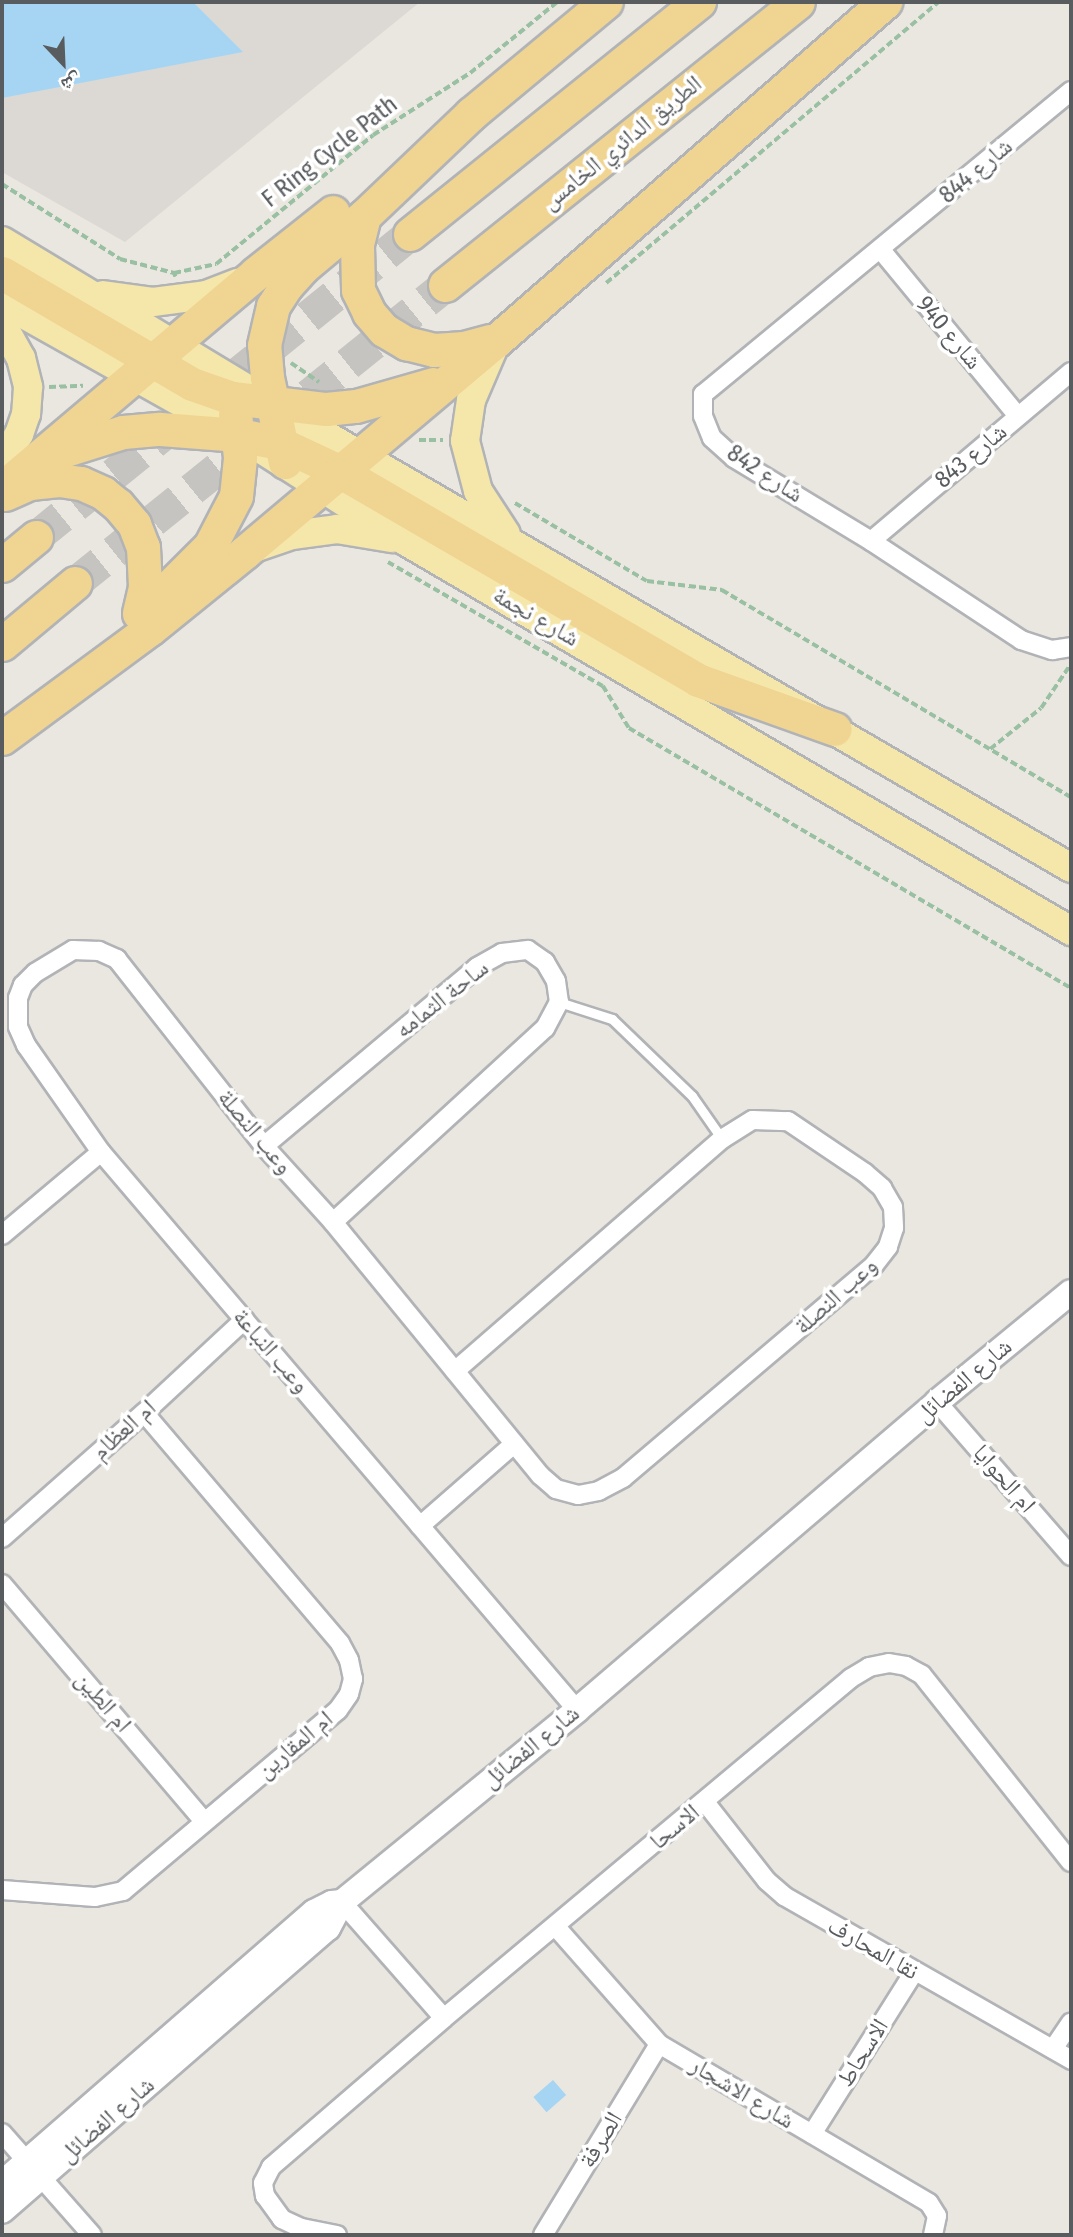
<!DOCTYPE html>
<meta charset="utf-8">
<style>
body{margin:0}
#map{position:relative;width:1073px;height:2237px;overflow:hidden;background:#eae7e0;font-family:"Fira Sans Condensed","Noto Naskh Arabic",sans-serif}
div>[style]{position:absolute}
.industrial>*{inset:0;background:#dcd9d4}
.water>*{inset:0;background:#a6d5f4;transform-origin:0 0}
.highway-tunnel>*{height:33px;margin-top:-16.5px;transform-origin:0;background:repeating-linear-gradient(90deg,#c6c4c0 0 33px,transparent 0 50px)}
.path>*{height:3.5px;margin-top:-1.75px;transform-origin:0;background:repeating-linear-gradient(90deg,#99c0a2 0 7px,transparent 0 10.5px)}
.roads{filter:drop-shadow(2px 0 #b1b3b6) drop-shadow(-2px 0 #b1b3b6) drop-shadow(0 2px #b1b3b6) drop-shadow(0 -2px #b1b3b6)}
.lane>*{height:9px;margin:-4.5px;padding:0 4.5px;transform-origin:4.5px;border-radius:4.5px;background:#fff}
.street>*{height:18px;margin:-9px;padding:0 9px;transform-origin:9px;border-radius:9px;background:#fff}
.secondary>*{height:24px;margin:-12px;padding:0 12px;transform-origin:12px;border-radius:12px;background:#fff}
.primary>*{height:28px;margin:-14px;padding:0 14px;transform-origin:14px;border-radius:14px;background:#f5e6aa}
.highway>*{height:33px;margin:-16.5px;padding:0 16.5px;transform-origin:16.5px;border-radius:16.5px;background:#f0d491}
span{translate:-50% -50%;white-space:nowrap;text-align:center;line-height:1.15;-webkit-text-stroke:7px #fff;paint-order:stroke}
.street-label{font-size:24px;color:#595c5f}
.frame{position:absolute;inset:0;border:4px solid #595c5f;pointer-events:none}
.north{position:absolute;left:28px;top:28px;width:70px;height:70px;-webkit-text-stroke:5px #fff;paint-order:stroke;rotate:157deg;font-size:19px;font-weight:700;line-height:28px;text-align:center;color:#595c5f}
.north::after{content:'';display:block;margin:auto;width:24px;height:32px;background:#595c5f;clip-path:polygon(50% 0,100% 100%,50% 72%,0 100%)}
</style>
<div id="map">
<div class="industrial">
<i style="clip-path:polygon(2px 2px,420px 2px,125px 242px,2px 172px)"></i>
</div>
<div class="water">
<i style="clip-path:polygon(2px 2px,193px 2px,243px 52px,2px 98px)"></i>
<i style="left:553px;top:2080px;width:20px;height:26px;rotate:49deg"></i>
</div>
<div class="highway-tunnel">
<i style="left:36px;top:537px;width:481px;rotate:-39deg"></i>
<i style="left:75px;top:583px;width:475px;rotate:-38.8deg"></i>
</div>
<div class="path">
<i style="left:2px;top:184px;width:140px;rotate:32.4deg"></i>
<i style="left:120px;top:259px;width:56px;rotate:14.5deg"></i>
<i style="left:175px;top:277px;width:4px;rotate:-104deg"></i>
<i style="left:174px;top:273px;width:43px;rotate:-12.1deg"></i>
<i style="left:216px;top:264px;width:203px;rotate:-39.4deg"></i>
<i style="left:373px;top:135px;width:115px;rotate:-32.6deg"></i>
<i style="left:470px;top:73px;width:112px;rotate:-39.2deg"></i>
<i style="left:606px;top:283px;width:436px;rotate:-40.2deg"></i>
<i style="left:291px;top:363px;width:34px;rotate:34deg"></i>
<i style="left:49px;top:387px;width:34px;rotate:-2deg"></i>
<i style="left:419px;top:440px;width:24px"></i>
<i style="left:515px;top:503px;width:153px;rotate:30.6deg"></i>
<i style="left:647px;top:581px;width:76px;rotate:6.8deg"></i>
<i style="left:722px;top:590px;width:406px;rotate:30.7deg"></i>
<i style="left:388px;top:562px;width:248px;rotate:30deg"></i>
<i style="left:603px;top:686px;width:49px;rotate:58.2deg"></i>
<i style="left:629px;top:728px;width:513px;rotate:30.47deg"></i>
<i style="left:990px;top:749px;width:65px;rotate:-38.8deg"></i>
<i style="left:1041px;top:708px;width:52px;rotate:-56deg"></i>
</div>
<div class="roads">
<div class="lane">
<i style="left:559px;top:1002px;width:56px;rotate:17.8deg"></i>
<i style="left:612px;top:1019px;width:111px;rotate:43.9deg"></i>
<i style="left:692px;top:1096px;width:52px;rotate:55.1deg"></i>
</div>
<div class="street">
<i style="left:1071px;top:91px;width:477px;rotate:140.5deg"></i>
<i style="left:703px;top:394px;width:22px;rotate:90deg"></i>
<i style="left:703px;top:416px;width:24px;rotate:68deg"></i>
<i style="left:712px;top:438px;width:30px;rotate:42deg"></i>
<i style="left:734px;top:458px;width:160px;rotate:31.2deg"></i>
<i style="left:871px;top:541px;width:180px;rotate:33.4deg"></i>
<i style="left:1021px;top:640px;width:33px;rotate:18deg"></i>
<i style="left:1052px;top:650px;width:19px;rotate:-9deg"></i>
<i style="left:881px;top:250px;width:215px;rotate:50.5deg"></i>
<i style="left:871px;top:541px;width:262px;rotate:-40.2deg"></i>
<i style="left:264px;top:1146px;width:278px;rotate:-40deg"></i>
<i style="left:477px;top:967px;width:29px;rotate:-29deg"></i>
<i style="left:502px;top:953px;width:26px;rotate:-7deg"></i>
<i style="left:528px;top:950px;width:21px;rotate:35deg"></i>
<i style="left:545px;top:962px;width:22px;rotate:60deg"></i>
<i style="left:556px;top:981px;width:21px;rotate:82deg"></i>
<i style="left:559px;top:1002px;width:30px;rotate:118deg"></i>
<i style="left:545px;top:1028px;width:287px;rotate:137.5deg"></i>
<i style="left:2px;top:1235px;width:129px;rotate:-40deg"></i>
<i style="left:455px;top:1371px;width:354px;rotate:-41deg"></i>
<i style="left:722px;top:1139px;width:36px;rotate:-32deg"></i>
<i style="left:753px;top:1120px;width:35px;rotate:2deg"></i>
<i style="left:788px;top:1121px;width:93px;rotate:34deg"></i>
<i style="left:865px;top:1173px;width:23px;rotate:41deg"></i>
<i style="left:882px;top:1188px;width:22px;rotate:60deg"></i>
<i style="left:893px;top:1207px;width:21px;rotate:87deg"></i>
<i style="left:894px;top:1228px;width:20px;rotate:108deg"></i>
<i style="left:888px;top:1247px;width:23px;rotate:128deg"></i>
<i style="left:874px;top:1265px;width:329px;rotate:139.7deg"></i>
<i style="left:623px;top:1478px;width:27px;rotate:152deg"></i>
<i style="left:599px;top:1491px;width:21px;rotate:169deg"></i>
<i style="left:578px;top:1495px;width:23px;rotate:-165deg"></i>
<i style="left:556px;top:1489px;width:21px;rotate:-139deg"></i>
<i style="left:540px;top:1475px;width:327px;rotate:-129.3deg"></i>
<i style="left:333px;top:1222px;width:103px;rotate:-132.2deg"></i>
<i style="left:264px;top:1146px;width:238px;rotate:-128.2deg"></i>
<i style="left:117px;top:959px;width:20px;rotate:-156deg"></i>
<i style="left:99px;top:951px;width:26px;rotate:-178deg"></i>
<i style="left:73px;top:950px;width:44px;rotate:148.8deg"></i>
<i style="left:35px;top:973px;width:17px;rotate:135deg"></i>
<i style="left:23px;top:985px;width:14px;rotate:111deg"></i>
<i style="left:18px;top:998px;width:29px;rotate:90deg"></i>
<i style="left:18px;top:1027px;width:20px;rotate:66deg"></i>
<i style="left:26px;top:1045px;width:131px;rotate:55deg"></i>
<i style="left:101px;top:1152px;width:733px;rotate:49.53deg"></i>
<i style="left:937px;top:1402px;width:204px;rotate:49deg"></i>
<i style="left:420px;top:1526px;width:125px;rotate:-41.1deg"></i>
<i style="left:2px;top:1538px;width:189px;rotate:-41.4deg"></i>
<i style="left:144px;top:1413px;width:137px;rotate:-42.9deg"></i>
<i style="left:2px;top:1584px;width:310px;rotate:49.6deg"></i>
<i style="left:705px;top:1802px;width:100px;rotate:51.9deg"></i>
<i style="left:767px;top:1881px;width:23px;rotate:41deg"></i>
<i style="left:784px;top:1896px;width:331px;rotate:29.7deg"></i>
<i style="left:2px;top:1890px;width:93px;rotate:4.3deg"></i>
<i style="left:95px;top:1897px;width:29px;rotate:-12deg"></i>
<i style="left:123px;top:1891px;width:281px;rotate:-40.1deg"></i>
<i style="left:338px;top:1710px;width:19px;rotate:-55deg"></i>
<i style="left:349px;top:1694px;width:16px;rotate:-75deg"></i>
<i style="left:353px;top:1679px;width:19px;rotate:-102deg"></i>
<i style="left:349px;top:1660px;width:19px;rotate:-118deg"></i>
<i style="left:340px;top:1643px;width:302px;rotate:-130.4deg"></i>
<i style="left:342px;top:1902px;width:154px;rotate:48.7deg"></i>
<i style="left:556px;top:1927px;width:156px;rotate:48.6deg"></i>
<i style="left:659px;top:2044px;width:313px;rotate:30.5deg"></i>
<i style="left:929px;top:2203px;width:15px;rotate:58deg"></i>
<i style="left:937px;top:2216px;width:19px;rotate:102deg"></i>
<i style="left:1053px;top:2049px;width:32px;rotate:-56deg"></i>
<i style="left:2px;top:2133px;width:136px;rotate:48.6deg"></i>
<i style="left:812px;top:2134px;width:191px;rotate:-57.8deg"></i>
<i style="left:337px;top:2235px;width:37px;rotate:-169deg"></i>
<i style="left:301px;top:2228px;width:21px;rotate:-155deg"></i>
<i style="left:282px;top:2219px;width:29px;rotate:-126deg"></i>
<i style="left:265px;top:2196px;width:13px;rotate:-99deg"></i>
<i style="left:263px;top:2183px;width:18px;rotate:-63deg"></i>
<i style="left:271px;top:2167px;width:228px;rotate:-40.7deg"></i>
<i style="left:444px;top:2018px;width:530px;rotate:-39.87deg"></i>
<i style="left:851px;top:1678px;width:21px;rotate:-31deg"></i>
<i style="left:869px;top:1667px;width:20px;rotate:-11deg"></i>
<i style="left:889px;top:1663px;width:17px;rotate:10deg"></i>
<i style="left:906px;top:1666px;width:18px;rotate:29deg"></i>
<i style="left:922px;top:1675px;width:239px;rotate:51.5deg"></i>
<i style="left:543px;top:2235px;width:223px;rotate:-58.7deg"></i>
</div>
<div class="secondary">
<i style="left:2px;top:2183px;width:413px;rotate:-41deg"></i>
<i style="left:314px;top:1912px;width:20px;rotate:-27deg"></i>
<i style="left:332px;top:1903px;width:10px;rotate:-6deg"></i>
<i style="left:2px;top:2211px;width:432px;rotate:-41deg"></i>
<i style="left:328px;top:1928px;width:30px;rotate:-62deg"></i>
<i style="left:342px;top:1902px;width:303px;rotate:-39.2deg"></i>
<i style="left:577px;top:1710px;width:474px;rotate:-40.5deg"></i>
<i style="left:937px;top:1402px;width:173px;rotate:-39.4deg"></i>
</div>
<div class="primary">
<i style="left:2px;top:241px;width:315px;rotate:31.1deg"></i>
<i style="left:272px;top:404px;width:924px;rotate:30.14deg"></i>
<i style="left:103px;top:295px;width:50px;rotate:8deg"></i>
<i style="left:153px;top:302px;width:53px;rotate:-7.5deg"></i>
<i style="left:206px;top:295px;width:34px;rotate:-21deg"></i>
<i style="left:2px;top:302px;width:272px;rotate:29.3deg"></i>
<i style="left:239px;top:435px;width:199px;rotate:32.5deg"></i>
<i style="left:407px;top:542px;width:770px;rotate:30.36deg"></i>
<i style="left:2px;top:324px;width:39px;rotate:61deg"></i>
<i style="left:21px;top:358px;width:30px;rotate:76deg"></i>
<i style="left:28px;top:387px;width:27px;rotate:94deg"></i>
<i style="left:26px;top:414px;width:21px;rotate:109deg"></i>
<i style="left:19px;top:434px;width:32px;rotate:122deg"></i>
<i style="left:496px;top:342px;width:63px;rotate:113.3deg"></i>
<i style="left:471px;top:400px;width:41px;rotate:98.3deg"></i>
<i style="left:465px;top:441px;width:52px;rotate:75.4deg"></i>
<i style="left:478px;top:491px;width:51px;rotate:56.9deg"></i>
<i style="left:254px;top:548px;width:40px;rotate:-18.9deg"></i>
<i style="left:292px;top:535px;width:45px;rotate:-7.6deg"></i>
<i style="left:337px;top:529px;width:56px;rotate:9.3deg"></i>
</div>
<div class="highway">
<i style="left:364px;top:216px;width:30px;rotate:104deg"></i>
<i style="left:357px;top:245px;width:45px;rotate:88.7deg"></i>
<i style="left:358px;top:290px;width:25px;rotate:64deg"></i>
<i style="left:369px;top:313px;width:23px;rotate:49deg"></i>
<i style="left:384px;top:330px;width:26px;rotate:31deg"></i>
<i style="left:406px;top:343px;width:29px;rotate:14deg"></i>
<i style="left:434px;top:350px;width:30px;rotate:-4deg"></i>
<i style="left:464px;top:348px;width:28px;rotate:-15deg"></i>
<i style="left:410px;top:234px;width:371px;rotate:-38.8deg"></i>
<i style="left:2px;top:273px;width:220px;rotate:30.3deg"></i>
<i style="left:192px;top:384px;width:42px;rotate:19.3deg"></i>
<i style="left:232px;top:398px;width:95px;rotate:6.7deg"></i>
<i style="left:326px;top:409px;width:30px;rotate:-6deg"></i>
<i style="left:356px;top:406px;width:80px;rotate:-15.9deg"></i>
<i style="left:445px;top:285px;width:452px;rotate:-38.7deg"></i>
<i style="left:37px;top:459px;width:90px;rotate:-17.4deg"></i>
<i style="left:123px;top:432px;width:37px;rotate:-5deg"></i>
<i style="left:160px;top:429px;width:79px;rotate:4.3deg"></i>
<i style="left:239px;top:435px;width:41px;rotate:11.3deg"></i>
<i style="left:279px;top:443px;width:66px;rotate:25deg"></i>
<i style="left:339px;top:471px;width:415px;rotate:30.2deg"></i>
<i style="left:698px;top:680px;width:145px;rotate:19.7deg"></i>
<i style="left:285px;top:462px;width:87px;rotate:-102deg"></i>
<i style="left:267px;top:377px;width:32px;rotate:-95deg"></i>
<i style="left:264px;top:345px;width:40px;rotate:-77deg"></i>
<i style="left:273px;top:306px;width:24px;rotate:-57deg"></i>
<i style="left:286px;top:286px;width:25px;rotate:-48deg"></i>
<i style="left:303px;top:267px;width:80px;rotate:-39.9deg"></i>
<i style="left:364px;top:216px;width:148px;rotate:-43.6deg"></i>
<i style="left:471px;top:114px;width:175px;rotate:-39.7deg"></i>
<i style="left:2px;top:488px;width:333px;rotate:-40.2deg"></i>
<i style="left:256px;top:273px;width:98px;rotate:-38.4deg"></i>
<i style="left:5px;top:494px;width:27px;rotate:-24deg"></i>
<i style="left:30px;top:483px;width:29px;rotate:-6deg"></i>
<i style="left:59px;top:480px;width:22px;rotate:8deg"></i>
<i style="left:81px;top:483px;width:24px;rotate:24deg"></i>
<i style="left:103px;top:493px;width:19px;rotate:39deg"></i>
<i style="left:118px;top:505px;width:25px;rotate:50deg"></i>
<i style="left:134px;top:524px;width:25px;rotate:69deg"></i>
<i style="left:143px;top:547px;width:40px;rotate:87.1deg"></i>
<i style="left:145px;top:587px;width:27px;rotate:103deg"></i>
<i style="left:2px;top:565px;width:44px;rotate:-39.5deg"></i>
<i style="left:166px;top:590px;width:62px;rotate:-45deg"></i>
<i style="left:210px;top:546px;width:56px;rotate:-62.5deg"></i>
<i style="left:236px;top:496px;width:39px;rotate:-84deg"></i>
<i style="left:240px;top:457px;width:43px;rotate:-96.6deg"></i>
<i style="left:2px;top:644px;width:95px;rotate:-39.9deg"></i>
<i style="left:2px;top:738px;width:184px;rotate:-36.4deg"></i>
<i style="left:150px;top:629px;width:122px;rotate:-39deg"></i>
<i style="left:245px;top:552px;width:329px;rotate:-40.1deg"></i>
<i style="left:497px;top:340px;width:515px;rotate:-41.06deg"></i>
</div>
</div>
<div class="street-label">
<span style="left:622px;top:143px;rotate:-39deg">الطريق الدائري الخامس</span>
<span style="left:330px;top:152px;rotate:-38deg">F Ring Cycle Path</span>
<span style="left:976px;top:171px;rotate:-40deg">شارع 844</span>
<span style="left:949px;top:333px;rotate:50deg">شارع 940</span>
<span style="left:971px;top:456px;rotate:-40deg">شارع 843</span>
<span style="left:765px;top:474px;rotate:33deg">شارع 842</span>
<span style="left:536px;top:617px;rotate:30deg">شارع نجمة</span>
<span style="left:442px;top:999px;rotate:-38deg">ساحة الثمامه</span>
<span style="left:255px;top:1132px;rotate:50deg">وعب النصلة</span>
<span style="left:836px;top:1296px;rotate:-42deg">وعب النصلة</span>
<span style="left:271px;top:1351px;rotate:49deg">وعب النباعة</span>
<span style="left:964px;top:1381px;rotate:-40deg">شارع الفضائل</span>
<span style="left:124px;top:1430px;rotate:-42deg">ام العظام</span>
<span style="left:1004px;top:1479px;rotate:49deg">ام الحوايا</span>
<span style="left:103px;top:1702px;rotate:49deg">ام الطين</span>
<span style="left:295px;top:1745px;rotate:-40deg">ام المقارين</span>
<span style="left:531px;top:1747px;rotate:-39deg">شارع الفضائل</span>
<span style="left:675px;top:1827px;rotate:-40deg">الاسحا</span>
<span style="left:873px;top:1949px;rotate:30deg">نقا المحارف</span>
<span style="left:863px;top:2053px;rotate:-58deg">الاسحاط</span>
<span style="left:742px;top:2093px;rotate:31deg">شارع الاشجار</span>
<span style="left:107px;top:2120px;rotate:-41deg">شارع الفضائل</span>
<span style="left:601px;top:2140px;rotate:-59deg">الصرفة</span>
</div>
<div class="frame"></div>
<div class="north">ش</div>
</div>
